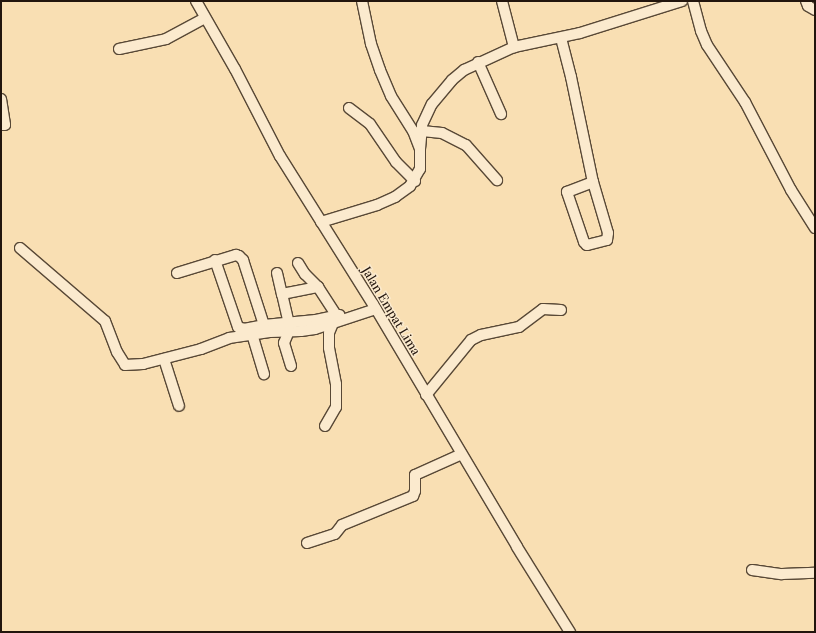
<!DOCTYPE html>
<style>
body{margin:0}
#map{position:relative;width:816px;height:633px;overflow:hidden;background:#f9dfb3;font-family:"Libre Caslon Text",serif}
div>[style]{position:absolute}
.roads{filter:drop-shadow(1px 0 #584836) drop-shadow(-1px 0 #584836) drop-shadow(0 1px #584836) drop-shadow(0 -1px #584836)}
.minor>*{height:10px;margin:-5px;padding:0 5px;transform-origin:5px;border-radius:5px;background:#fbeace}
span{translate:-50% -50%;white-space:nowrap;text-align:center;line-height:1.15;-webkit-text-stroke:3px #fbeace;paint-order:stroke}
.street-label{font-size:12px;color:#22150d}
.frame{position:absolute;inset:0;border:2px solid #22150d;pointer-events:none}
</style>
<div id="map">
<div class="roads">
<div class="minor">
<i style="left:196px;top:1px;width:78px;rotate:60.2deg"></i>
<i style="left:235px;top:69px;width:98px;rotate:62.7deg"></i>
<i style="left:280px;top:156px;width:175px;rotate:57.9deg"></i>
<i style="left:373px;top:304px;width:282px;rotate:59.3deg"></i>
<i style="left:517px;top:547px;width:100px;rotate:58.1deg"></i>
<i style="left:502px;top:1px;width:48px;rotate:75.4deg"></i>
<i style="left:693px;top:1px;width:31px;rotate:75deg"></i>
<i style="left:701px;top:31px;width:15px;rotate:67deg"></i>
<i style="left:707px;top:45px;width:69px;rotate:56.3deg"></i>
<i style="left:745px;top:102px;width:99px;rotate:62.4deg"></i>
<i style="left:791px;top:190px;width:45px;rotate:57.7deg"></i>
<i style="left:806px;top:1px;width:5px;rotate:68deg"></i>
<i style="left:808px;top:6px;width:8px;rotate:30deg"></i>
<i style="left:561px;top:38px;width:40px;rotate:75.6deg"></i>
<i style="left:571px;top:77px;width:107px;rotate:78.2deg"></i>
<i style="left:593px;top:182px;width:53px;rotate:73.6deg"></i>
<i style="left:608px;top:233px;width:7px;rotate:98deg"></i>
<i style="left:607px;top:240px;width:21px;rotate:166deg"></i>
<i style="left:587px;top:245px;width:4px;rotate:-135deg"></i>
<i style="left:584px;top:242px;width:53px;rotate:-108.8deg"></i>
<i style="left:567px;top:192px;width:28px;rotate:-21deg"></i>
<i style="left:119px;top:49px;width:48px;rotate:-12deg"></i>
<i style="left:166px;top:39px;width:44px;rotate:-28.3deg"></i>
<i style="left:478px;top:62px;width:57px;rotate:66.1deg"></i>
<i style="left:1px;top:99px;width:26px;rotate:81deg"></i>
<i style="left:5px;top:125px;width:4px;rotate:180deg"></i>
<i style="left:349px;top:108px;width:26px;rotate:37deg"></i>
<i style="left:370px;top:124px;width:46px;rotate:55.6deg"></i>
<i style="left:396px;top:162px;width:27px;rotate:45deg"></i>
<i style="left:422px;top:131px;width:20px;rotate:6deg"></i>
<i style="left:442px;top:133px;width:27px;rotate:27deg"></i>
<i style="left:466px;top:145px;width:47px;rotate:48.5deg"></i>
<i style="left:420px;top:149px;width:24px;rotate:-85deg"></i>
<i style="left:422px;top:125px;width:23px;rotate:-65deg"></i>
<i style="left:432px;top:104px;width:31px;rotate:-50deg"></i>
<i style="left:452px;top:80px;width:16px;rotate:-40deg"></i>
<i style="left:464px;top:70px;width:55px;rotate:-24.7deg"></i>
<i style="left:514px;top:47px;width:67px;rotate:-12deg"></i>
<i style="left:580px;top:33px;width:107px;rotate:-17.4deg"></i>
<i style="left:321px;top:222px;width:59px;rotate:-16.9deg"></i>
<i style="left:377px;top:205px;width:20px;rotate:-24deg"></i>
<i style="left:395px;top:197px;width:19px;rotate:-36deg"></i>
<i style="left:410px;top:186px;width:20px;rotate:-60deg"></i>
<i style="left:420px;top:169px;width:20px;rotate:-90deg"></i>
<i style="left:420px;top:149px;width:19px;rotate:-111deg"></i>
<i style="left:413px;top:131px;width:41px;rotate:-122.2deg"></i>
<i style="left:391px;top:96px;width:28px;rotate:-113deg"></i>
<i style="left:380px;top:70px;width:28px;rotate:-109deg"></i>
<i style="left:371px;top:44px;width:44px;rotate:-101.8deg"></i>
<i style="left:20px;top:248px;width:112px;rotate:40.7deg"></i>
<i style="left:105px;top:321px;width:33px;rotate:69deg"></i>
<i style="left:117px;top:352px;width:15px;rotate:58deg"></i>
<i style="left:125px;top:365px;width:18px;rotate:-3deg"></i>
<i style="left:143px;top:364px;width:60px;rotate:-14.5deg"></i>
<i style="left:201px;top:349px;width:30px;rotate:-21deg"></i>
<i style="left:229px;top:338px;width:41px;rotate:-8.3deg"></i>
<i style="left:270px;top:332px;width:31px;rotate:-2deg"></i>
<i style="left:301px;top:331px;width:14px;rotate:-8deg"></i>
<i style="left:315px;top:329px;width:64px;rotate:-18.2deg"></i>
<i style="left:215px;top:260px;width:71px;rotate:71.1deg"></i>
<i style="left:238px;top:327px;width:6px;rotate:18deg"></i>
<i style="left:244px;top:329px;width:20px;rotate:-11deg"></i>
<i style="left:264px;top:325px;width:52px;rotate:-5.5deg"></i>
<i style="left:316px;top:320px;width:24px;rotate:-12deg"></i>
<i style="left:298px;top:263px;width:13px;rotate:58deg"></i>
<i style="left:305px;top:274px;width:18px;rotate:45deg"></i>
<i style="left:177px;top:273px;width:62px;rotate:-17deg"></i>
<i style="left:236px;top:255px;width:3px;rotate:18deg"></i>
<i style="left:239px;top:256px;width:6px;rotate:45deg"></i>
<i style="left:243px;top:260px;width:68px;rotate:72.1deg"></i>
<i style="left:277px;top:273px;width:22px;rotate:77deg"></i>
<i style="left:289px;top:324px;width:31px;rotate:-103deg"></i>
<i style="left:282px;top:294px;width:37px;rotate:-11deg"></i>
<i style="left:318px;top:287px;width:35px;rotate:57deg"></i>
<i style="left:289px;top:331px;width:13px;rotate:113deg"></i>
<i style="left:284px;top:343px;width:24px;rotate:73deg"></i>
<i style="left:252px;top:334px;width:42px;rotate:73.3deg"></i>
<i style="left:164px;top:359px;width:49px;rotate:72.3deg"></i>
<i style="left:426px;top:395px;width:71px;rotate:-50.7deg"></i>
<i style="left:471px;top:340px;width:11px;rotate:-27deg"></i>
<i style="left:481px;top:335px;width:39px;rotate:-12deg"></i>
<i style="left:519px;top:327px;width:30px;rotate:-37deg"></i>
<i style="left:543px;top:309px;width:18px;rotate:3deg"></i>
<i style="left:325px;top:426px;width:22px;rotate:-60deg"></i>
<i style="left:336px;top:407px;width:23px;rotate:-90deg"></i>
<i style="left:336px;top:384px;width:37px;rotate:-101deg"></i>
<i style="left:329px;top:348px;width:15px;rotate:-90deg"></i>
<i style="left:329px;top:333px;width:11px;rotate:-68deg"></i>
<i style="left:307px;top:543px;width:29px;rotate:-18deg"></i>
<i style="left:335px;top:534px;width:11px;rotate:-52deg"></i>
<i style="left:342px;top:525px;width:77px;rotate:-22.2deg"></i>
<i style="left:413px;top:496px;width:5px;rotate:-68deg"></i>
<i style="left:415px;top:491px;width:16px;rotate:-90deg"></i>
<i style="left:415px;top:475px;width:51px;rotate:-24.1deg"></i>
<i style="left:752px;top:570px;width:30px;rotate:8deg"></i>
<i style="left:782px;top:574px;width:33px;rotate:-2deg"></i>
</div>
</div>
<div class="street-label">
<span style="left:391px;top:311px;rotate:59deg">Jalan Empat Lima</span>
</div>
<div class="frame"></div>
</div>
